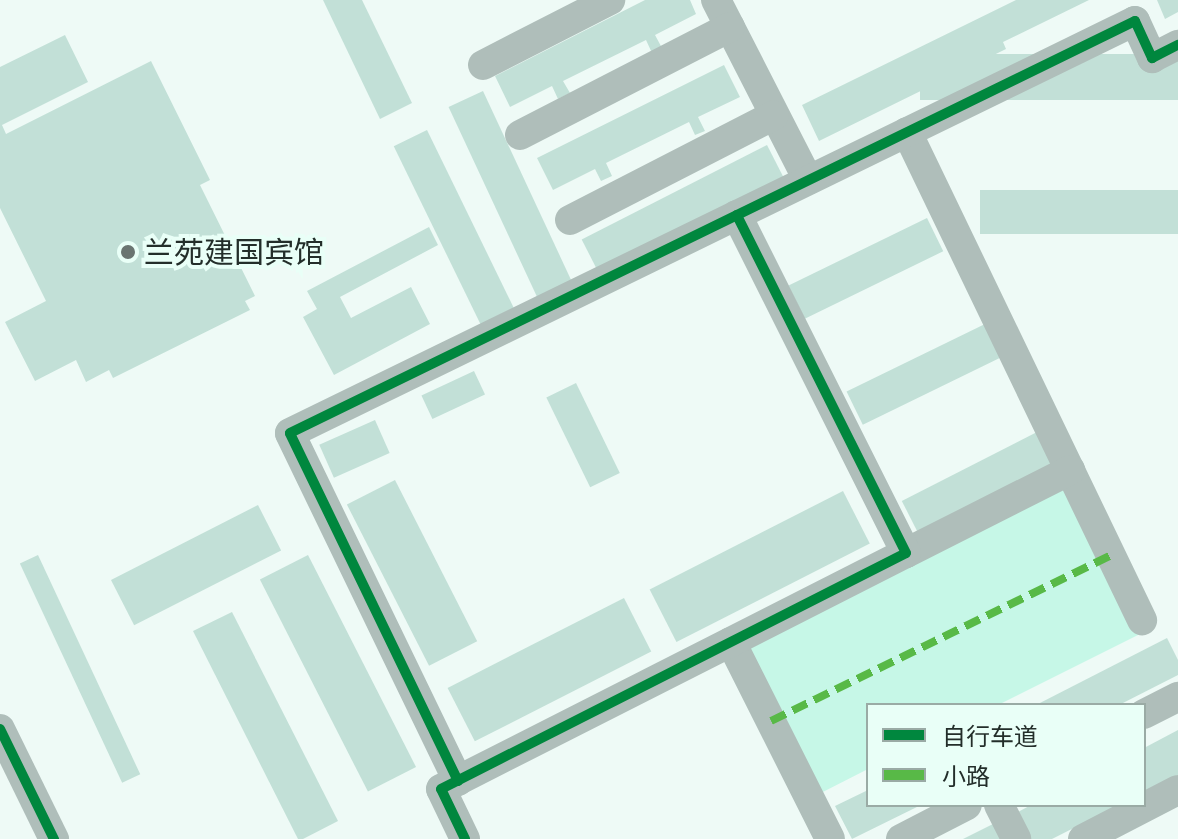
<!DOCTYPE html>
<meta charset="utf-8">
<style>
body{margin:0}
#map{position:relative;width:1178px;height:839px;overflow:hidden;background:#eefaf6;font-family:"Titillium Web","Noto Sans SC",sans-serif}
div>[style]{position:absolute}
.green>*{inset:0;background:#c6f7e7}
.building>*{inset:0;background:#c2e0d7;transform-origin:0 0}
.minor>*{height:30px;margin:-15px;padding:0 15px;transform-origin:15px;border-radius:15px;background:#afbeba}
.quiet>*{height:8px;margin-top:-4px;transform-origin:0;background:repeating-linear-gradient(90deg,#58b947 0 16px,transparent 0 24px)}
.cycleway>*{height:10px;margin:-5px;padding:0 5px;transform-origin:5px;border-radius:5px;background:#00873e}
.dots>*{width:22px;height:22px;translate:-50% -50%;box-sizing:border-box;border:4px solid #e9fff7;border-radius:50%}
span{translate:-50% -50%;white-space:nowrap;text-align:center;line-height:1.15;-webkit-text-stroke:8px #e9fff7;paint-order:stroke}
.poi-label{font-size:30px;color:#232e2a}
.left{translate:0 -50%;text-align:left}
.legend{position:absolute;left:866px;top:703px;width:280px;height:104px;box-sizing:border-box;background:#e9fff7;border:2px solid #9aaba5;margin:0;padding:10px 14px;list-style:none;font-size:24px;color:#232e2a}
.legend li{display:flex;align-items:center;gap:16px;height:40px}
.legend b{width:40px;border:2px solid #9aaba5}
</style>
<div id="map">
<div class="green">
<i style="clip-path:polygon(1084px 478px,1156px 626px,998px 705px,868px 705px,868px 769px,815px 796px,743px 647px)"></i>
</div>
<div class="building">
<i style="clip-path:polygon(323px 0,362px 0,412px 103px,380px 119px)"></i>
<i style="clip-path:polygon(645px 0,690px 0,696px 14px,655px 35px,662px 48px,652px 53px,646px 40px,563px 81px,570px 93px,558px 99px,552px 86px,510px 107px,495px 76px)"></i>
<i style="clip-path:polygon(1016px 0,1089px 0,1003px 42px,1006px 49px,819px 141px,802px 105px)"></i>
<i style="clip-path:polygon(1157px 0,1178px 0,1178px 12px,1165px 19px)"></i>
<i style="clip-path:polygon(65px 35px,88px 82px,2px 125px,6px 134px,151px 61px,210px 180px,200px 185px,255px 296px,245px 301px,250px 310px,113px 378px,109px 370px,86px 382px,76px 360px,35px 381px,5px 322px,46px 301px,0 208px,0 67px)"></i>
<i style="left:1178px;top:54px;width:46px;height:258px;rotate:90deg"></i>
<i style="clip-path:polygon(724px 65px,740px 97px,698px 117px,705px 131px,695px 135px,689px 122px,606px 163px,612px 176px,601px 181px,595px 169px,553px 190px,537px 158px)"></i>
<i style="left:483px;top:91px;width:212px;height:38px;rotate:65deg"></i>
<i style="left:427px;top:130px;width:198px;height:37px;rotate:64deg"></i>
<i style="left:767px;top:145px;width:36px;height:208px;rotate:63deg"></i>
<i style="left:1178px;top:190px;width:44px;height:198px;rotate:90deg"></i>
<i style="left:927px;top:218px;width:37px;height:154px;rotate:64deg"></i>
<i style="clip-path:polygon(429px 227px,438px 245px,340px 297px,351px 318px,411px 287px,430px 324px,334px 375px,303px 317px,317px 309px,307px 291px)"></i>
<i style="left:985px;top:324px;width:37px;height:154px;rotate:64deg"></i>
<i style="left:474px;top:371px;width:26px;height:58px;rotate:65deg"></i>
<i style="left:576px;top:383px;width:100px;height:33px;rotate:64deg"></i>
<i style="left:375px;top:420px;width:36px;height:61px;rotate:66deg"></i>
<i style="left:1039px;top:431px;width:37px;height:154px;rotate:63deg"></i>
<i style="left:395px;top:480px;width:181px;height:54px;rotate:63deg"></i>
<i style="left:843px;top:491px;width:59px;height:217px;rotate:63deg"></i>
<i style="left:258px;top:505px;width:51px;height:165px;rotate:63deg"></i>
<i style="left:38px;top:555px;width:242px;height:20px;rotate:65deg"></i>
<i style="left:308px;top:555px;width:238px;height:54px;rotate:63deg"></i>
<i style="left:624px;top:598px;width:60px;height:198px;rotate:63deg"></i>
<i style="clip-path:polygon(232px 612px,338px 821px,303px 839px,298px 839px,193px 631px)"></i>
<i style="clip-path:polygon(1167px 638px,1178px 660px,1178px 675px,1119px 705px,1036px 705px)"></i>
<i style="clip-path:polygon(1178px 730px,1178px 775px,1144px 792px,1144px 748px)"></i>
<i style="clip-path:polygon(868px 790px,868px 805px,921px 805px,852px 839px,835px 806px)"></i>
<i style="clip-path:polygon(1031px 805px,1119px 805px,1052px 839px,1031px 839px,1018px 812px)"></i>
<i style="clip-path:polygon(999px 821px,1008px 839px,963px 839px)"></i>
</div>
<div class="minor">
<i style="left:716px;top:0;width:202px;rotate:62.9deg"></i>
<i style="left:483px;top:65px;width:143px;rotate:-27.1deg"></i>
<i style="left:907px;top:132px;width:542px;rotate:64.29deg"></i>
<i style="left:520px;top:135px;width:236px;rotate:-27.2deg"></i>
<i style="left:570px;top:220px;width:229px;rotate:-27.2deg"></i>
<i style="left:906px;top:553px;width:184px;rotate:-26.8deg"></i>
<i style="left:731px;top:642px;width:220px;rotate:63.3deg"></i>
<i style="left:1144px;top:714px;width:38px;rotate:-27deg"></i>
<i style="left:0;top:729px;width:123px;rotate:63.9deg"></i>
<i style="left:458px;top:781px;width:386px;rotate:-115.8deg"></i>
<i style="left:290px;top:433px;width:940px;rotate:-25.99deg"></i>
<i style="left:1135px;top:21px;width:41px;rotate:65.3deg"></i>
<i style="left:1152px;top:58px;width:29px;rotate:-27deg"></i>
<i style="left:999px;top:805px;width:38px;rotate:63deg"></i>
<i style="left:465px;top:839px;width:55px;rotate:-115.6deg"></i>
<i style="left:441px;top:789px;width:521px;rotate:-26.91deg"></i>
<i style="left:906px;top:553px;width:378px;rotate:-116.6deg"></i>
<i style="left:901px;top:839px;width:74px;rotate:-27.3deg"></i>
<i style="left:1083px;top:839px;width:107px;rotate:-27.3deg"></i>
</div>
<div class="quiet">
<i style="left:771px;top:721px;width:378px;rotate:-26deg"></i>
</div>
<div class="cycleway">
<i style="left:0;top:729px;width:123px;rotate:63.9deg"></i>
<i style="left:458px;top:781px;width:386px;rotate:-115.8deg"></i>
<i style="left:290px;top:433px;width:940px;rotate:-25.99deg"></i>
<i style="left:1135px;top:21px;width:41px;rotate:65.3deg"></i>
<i style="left:1152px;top:58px;width:29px;rotate:-27deg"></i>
<i style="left:465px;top:839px;width:55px;rotate:-115.6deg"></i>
<i style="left:441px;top:789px;width:521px;rotate:-26.91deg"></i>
<i style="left:906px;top:553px;width:378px;rotate:-116.6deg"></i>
</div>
<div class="dots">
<i style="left:128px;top:252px;background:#6a7571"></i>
</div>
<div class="poi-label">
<span class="left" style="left:144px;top:252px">兰苑建国宾馆</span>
</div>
<ul class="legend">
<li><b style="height:10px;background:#00873e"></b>自行车道</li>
<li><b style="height:10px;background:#58b947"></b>小路</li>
</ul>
</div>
